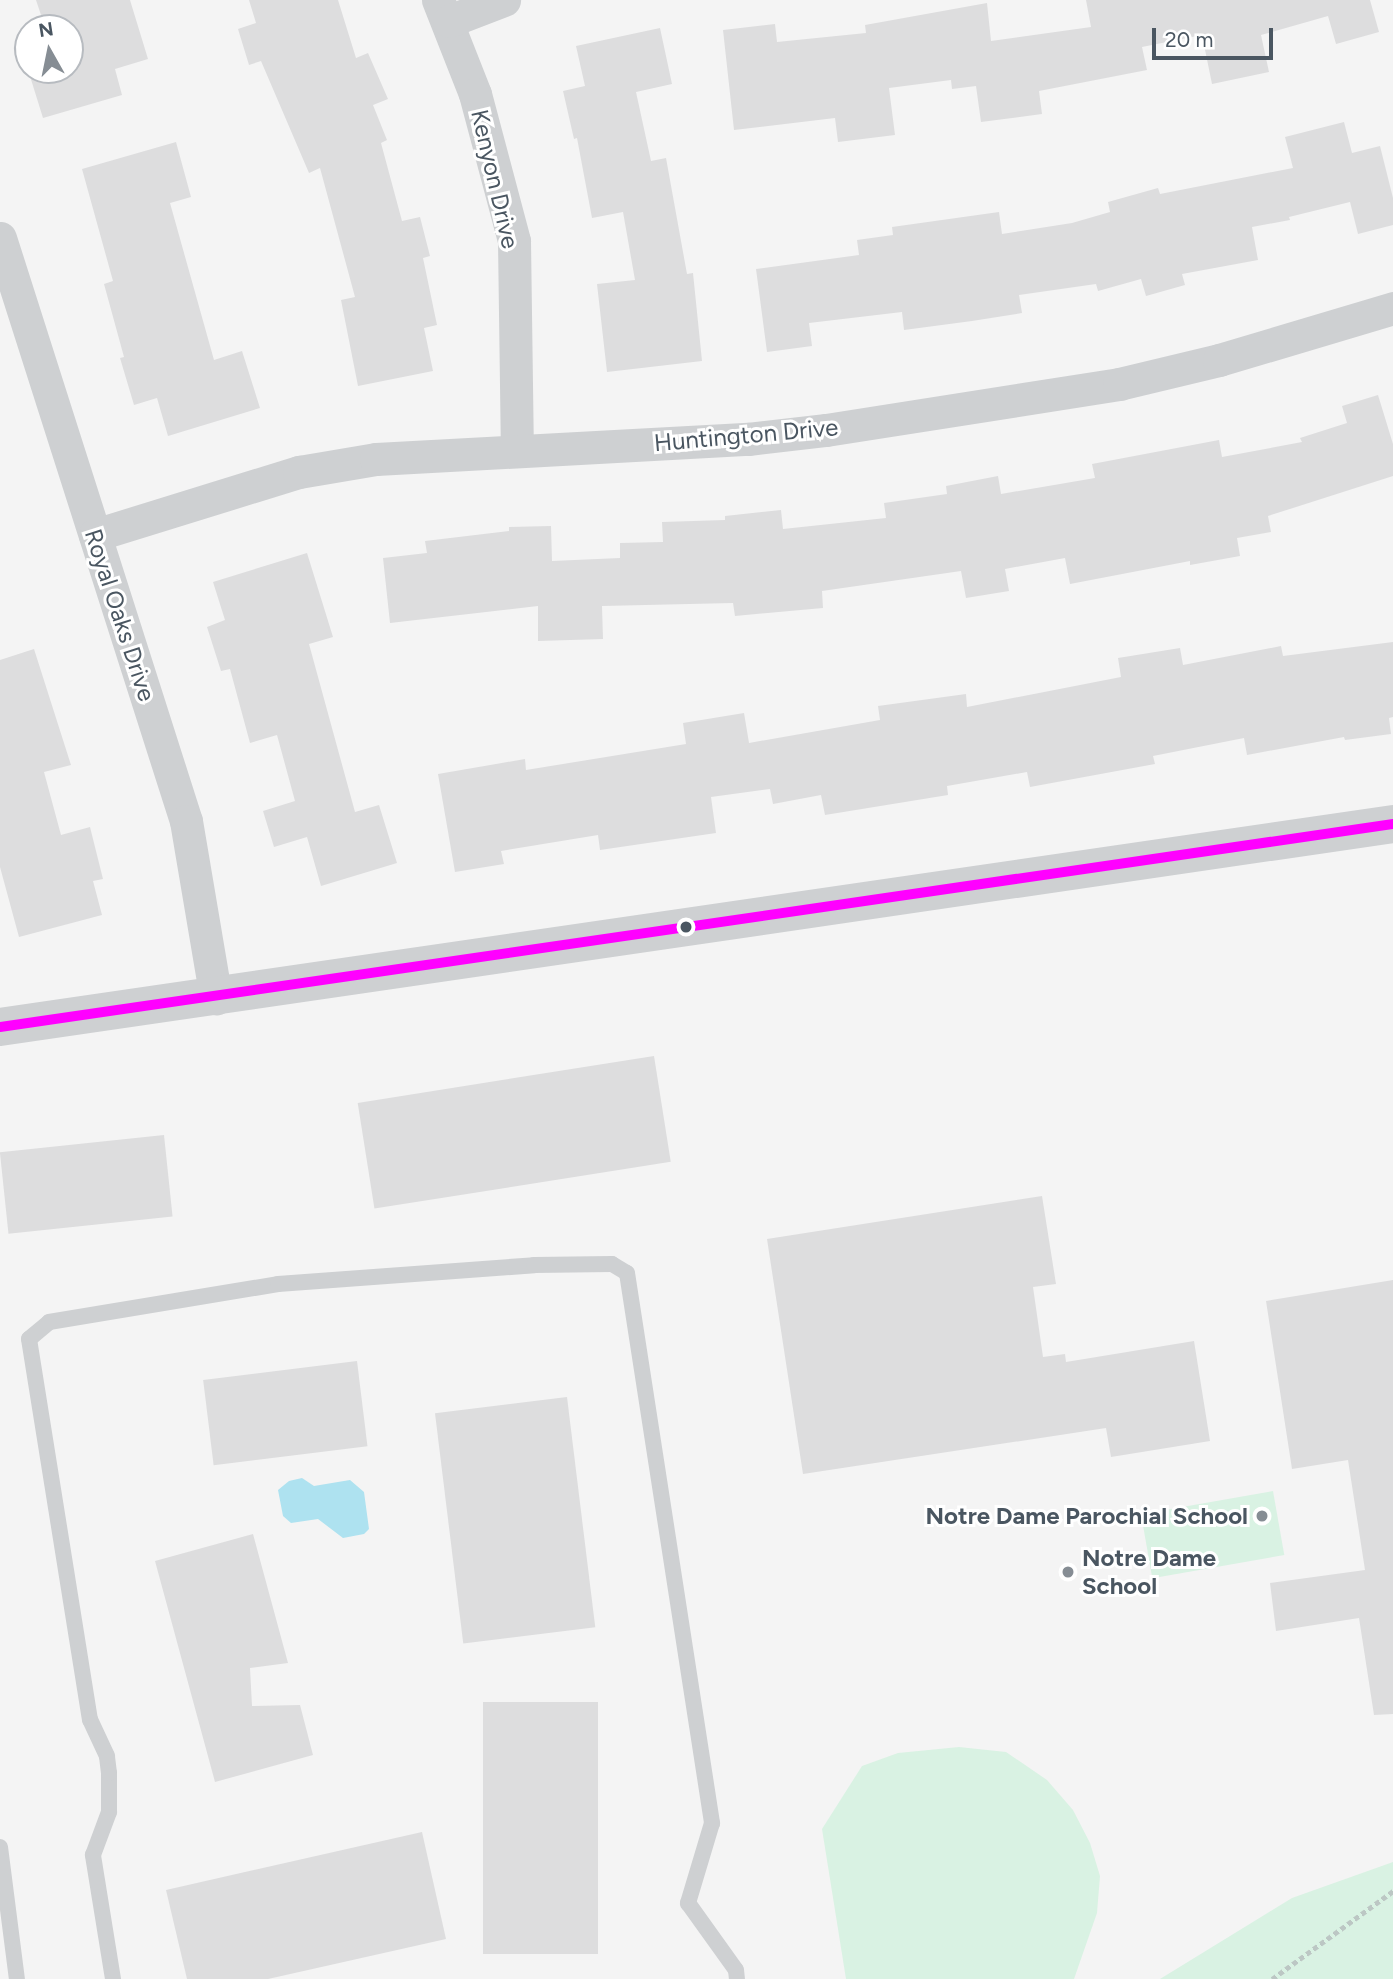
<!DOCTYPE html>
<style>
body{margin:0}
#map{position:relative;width:1393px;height:1979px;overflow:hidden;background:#f4f4f4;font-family:Figtree,sans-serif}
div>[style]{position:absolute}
.green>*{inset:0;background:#d9f2e3;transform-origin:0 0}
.water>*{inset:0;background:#aee2f0}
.building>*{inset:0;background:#ddddde;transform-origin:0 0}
.path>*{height:4.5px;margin-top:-2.25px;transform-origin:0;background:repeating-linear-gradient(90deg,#bcc7c4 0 5px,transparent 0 8.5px)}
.service>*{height:16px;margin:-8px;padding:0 8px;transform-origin:8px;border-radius:8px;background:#ced0d2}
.minor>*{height:33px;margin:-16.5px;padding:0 16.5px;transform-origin:16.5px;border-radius:16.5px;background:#ced0d2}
.tertiary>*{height:38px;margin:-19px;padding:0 19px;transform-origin:19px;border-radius:19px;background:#ced0d2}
.bus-1>*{height:10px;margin:-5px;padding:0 5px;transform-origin:5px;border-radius:5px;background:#f0f}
.dots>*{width:19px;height:19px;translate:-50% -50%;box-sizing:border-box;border:4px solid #fff;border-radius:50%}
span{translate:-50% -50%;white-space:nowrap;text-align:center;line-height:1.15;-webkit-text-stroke:6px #fff;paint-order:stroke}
.street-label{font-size:24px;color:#4a5661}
.poi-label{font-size:24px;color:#4a5661;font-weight:700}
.right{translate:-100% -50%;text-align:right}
.left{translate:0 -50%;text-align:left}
.north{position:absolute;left:14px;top:14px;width:70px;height:70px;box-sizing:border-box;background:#fff;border:2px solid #b7bbc0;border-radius:50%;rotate:351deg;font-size:19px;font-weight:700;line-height:28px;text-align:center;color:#4a5661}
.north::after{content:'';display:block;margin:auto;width:24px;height:32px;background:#868d94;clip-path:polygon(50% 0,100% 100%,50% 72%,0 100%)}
.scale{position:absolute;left:1152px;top:28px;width:121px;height:32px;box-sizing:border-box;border:4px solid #4a5661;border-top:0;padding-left:9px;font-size:21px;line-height:24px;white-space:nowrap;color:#4a5661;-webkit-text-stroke:5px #fff;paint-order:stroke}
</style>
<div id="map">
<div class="green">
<i style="left:1273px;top:1491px;width:65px;height:134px;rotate:80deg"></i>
<i style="clip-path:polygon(959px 1747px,1006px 1752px,1047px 1780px,1073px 1810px,1090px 1843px,1100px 1876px,1097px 1913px,1074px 1979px,846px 1979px,822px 1829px,862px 1766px,898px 1753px)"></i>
<i style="clip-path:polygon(1393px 1862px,1393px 1979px,1160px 1979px,1292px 1898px)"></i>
</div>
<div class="water">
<i style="clip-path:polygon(302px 1478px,314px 1486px,350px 1480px,364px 1492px,369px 1529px,364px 1534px,343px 1538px,318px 1519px,291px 1523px,283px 1516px,278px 1490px,289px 1481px)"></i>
</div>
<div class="building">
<i style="clip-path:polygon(36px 0,130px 0,148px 59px,115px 69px,122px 95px,43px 118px,29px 73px,70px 70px,70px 28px,34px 28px,44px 24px)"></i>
<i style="clip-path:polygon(249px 0,338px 0,356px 58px,368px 53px,388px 99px,373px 105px,387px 140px,381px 143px,402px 221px,420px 217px,430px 256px,423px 258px,437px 325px,424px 328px,433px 371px,358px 386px,341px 300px,355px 297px,320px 168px,309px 173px,261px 61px,249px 65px,238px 29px,256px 23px)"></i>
<i style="clip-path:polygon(1086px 0,1370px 0,1379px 32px,1336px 44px,1328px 16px,1261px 35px,1269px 72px,1212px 84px,1202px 35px,1142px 47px,1147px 70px,1039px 91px,1042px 114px,981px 122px,976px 86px,952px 89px,951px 80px,889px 88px,895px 135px,838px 142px,835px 118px,734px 130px,723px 30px,775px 24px,777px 42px,866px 33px,865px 25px,987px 3px,991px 41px,1091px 27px)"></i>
<i style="clip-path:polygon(660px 28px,672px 84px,636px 92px,651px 161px,666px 158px,687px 274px,693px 273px,702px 361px,607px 372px,597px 284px,635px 280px,623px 212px,592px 218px,577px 138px,574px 139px,563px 91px,585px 86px,576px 46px)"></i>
<i style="clip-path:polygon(1344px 122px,1352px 153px,1380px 146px,1393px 198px,1393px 225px,1358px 234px,1350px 202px,1289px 217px,1290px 220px,1252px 227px,1258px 260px,1182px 274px,1185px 285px,1146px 296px,1141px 279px,1098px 291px,1096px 284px,1019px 295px,1022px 313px,972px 321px,904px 330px,902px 312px,809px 323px,812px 346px,767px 352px,756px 269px,859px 255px,857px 240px,893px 235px,892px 227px,999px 212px,1002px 234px,1072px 223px,1110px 212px,1108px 202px,1158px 188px,1160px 194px,1293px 168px,1285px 137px)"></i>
<i style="clip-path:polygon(176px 142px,191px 197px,170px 203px,214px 360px,242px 351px,260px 408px,168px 436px,157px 398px,134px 405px,120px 358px,124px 357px,104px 284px,113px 281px,82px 169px)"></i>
<i style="clip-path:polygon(1378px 395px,1393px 444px,1393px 476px,1268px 516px,1271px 532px,1237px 538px,1240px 556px,1190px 565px,1190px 561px,1070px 584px,1065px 558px,1005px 569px,1009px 591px,966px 598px,961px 571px,822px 591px,823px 608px,735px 616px,733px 603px,602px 606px,603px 639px,538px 641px,538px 606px,390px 623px,383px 558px,427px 553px,425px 541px,509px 531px,509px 527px,551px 526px,552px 561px,620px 558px,620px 543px,663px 542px,662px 522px,725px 520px,725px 516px,781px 510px,783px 529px,886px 518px,884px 503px,947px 494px,946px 486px,998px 476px,1001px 494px,1095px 478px,1092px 464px,1219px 440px,1222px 457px,1302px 442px,1300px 438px,1347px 423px,1342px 406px)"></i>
<i style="clip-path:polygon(307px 553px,333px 637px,309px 644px,355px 812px,379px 805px,397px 863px,321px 886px,307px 837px,274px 847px,263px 811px,295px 801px,277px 735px,250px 743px,230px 669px,221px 671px,207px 627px,225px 620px,213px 582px)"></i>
<i style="clip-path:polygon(1393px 642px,1393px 717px,1389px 718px,1391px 734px,1345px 740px,1344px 737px,1247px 755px,1244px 738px,1153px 756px,1155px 764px,1030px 787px,1027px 772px,947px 786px,948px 795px,825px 815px,821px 795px,773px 804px,770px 789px,711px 797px,716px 833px,600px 850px,598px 835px,501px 851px,504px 864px,455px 872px,438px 774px,525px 759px,526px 770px,686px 744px,683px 723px,744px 713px,749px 743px,880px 720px,878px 706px,966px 694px,967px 707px,1121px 677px,1118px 658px,1180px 648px,1183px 665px,1281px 646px,1283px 656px)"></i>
<i style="clip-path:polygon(34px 649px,71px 765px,44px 772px,61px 835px,90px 827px,103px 879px,93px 881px,102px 915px,19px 937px,0 867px,0 660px)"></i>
<i style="left:654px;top:1056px;width:107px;height:300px;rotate:81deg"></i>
<i style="left:164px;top:1135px;width:82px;height:165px;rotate:84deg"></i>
<i style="clip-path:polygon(1042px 1196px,1056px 1284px,1033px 1287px,1043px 1357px,1065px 1354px,1066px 1362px,1194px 1341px,1210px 1441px,1111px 1457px,1106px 1428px,803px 1474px,767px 1239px)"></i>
<i style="clip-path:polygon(1393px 1280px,1393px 1714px,1374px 1715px,1359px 1618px,1276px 1631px,1270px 1583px,1365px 1570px,1348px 1460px,1292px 1469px,1266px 1301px)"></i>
<i style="left:357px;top:1361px;width:86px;height:155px;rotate:83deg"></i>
<i style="left:567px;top:1397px;width:232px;height:133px;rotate:83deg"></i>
<i style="clip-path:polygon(253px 1534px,288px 1663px,250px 1668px,252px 1706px,300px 1705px,313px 1755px,215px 1782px,155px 1561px)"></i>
<i style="left:598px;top:1702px;width:252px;height:115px;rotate:90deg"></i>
<i style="clip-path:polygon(422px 1832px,446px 1939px,268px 1979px,187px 1979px,166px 1890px)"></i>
</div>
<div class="path">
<i style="left:1272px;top:1979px;width:150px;rotate:-36deg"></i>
</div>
<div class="service">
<i style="left:0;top:1847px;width:133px;rotate:82.7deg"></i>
<i style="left:113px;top:1979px;width:126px;rotate:-99.2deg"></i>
<i style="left:93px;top:1855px;width:46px;rotate:-69.6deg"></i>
<i style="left:109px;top:1812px;width:39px;rotate:-90deg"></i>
<i style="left:109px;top:1773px;width:17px;rotate:-97deg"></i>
<i style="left:107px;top:1756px;width:40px;rotate:-115deg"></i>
<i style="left:90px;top:1720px;width:386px;rotate:-99.1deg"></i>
<i style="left:29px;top:1339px;width:26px;rotate:-40deg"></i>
<i style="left:49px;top:1322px;width:232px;rotate:-9.4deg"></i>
<i style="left:278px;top:1284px;width:257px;rotate:-4.2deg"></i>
<i style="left:534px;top:1265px;width:78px;rotate:-0.7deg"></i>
<i style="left:612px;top:1264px;width:17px;rotate:31deg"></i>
<i style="left:627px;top:1273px;width:557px;rotate:81.21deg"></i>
<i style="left:712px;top:1823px;width:84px;rotate:106.7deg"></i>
<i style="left:688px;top:1903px;width:82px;rotate:54.4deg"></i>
<i style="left:736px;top:1970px;width:9px;rotate:84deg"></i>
</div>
<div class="minor">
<i style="left:438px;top:0;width:101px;rotate:68.5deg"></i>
<i style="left:475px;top:94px;width:152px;rotate:75.1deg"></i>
<i style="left:514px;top:241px;width:208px;rotate:89.2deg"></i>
<i style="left:449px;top:21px;width:59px;rotate:-20.9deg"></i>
<i style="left:0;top:238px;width:612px;rotate:72.31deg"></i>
<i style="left:186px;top:821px;width:180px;rotate:80.4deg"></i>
<i style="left:95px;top:535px;width:214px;rotate:-17.2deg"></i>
<i style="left:299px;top:472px;width:78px;rotate:-9.6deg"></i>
<i style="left:376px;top:459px;width:373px;rotate:-3.1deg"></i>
<i style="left:748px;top:439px;width:79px;rotate:-6.6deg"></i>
<i style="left:826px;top:430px;width:297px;rotate:-8.9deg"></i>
<i style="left:1119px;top:384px;width:103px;rotate:-13.5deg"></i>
<i style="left:1219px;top:360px;width:182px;rotate:-16.6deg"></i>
</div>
<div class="tertiary">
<i style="left:0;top:1027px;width:1408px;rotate:-8.29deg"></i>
</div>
<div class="bus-1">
<i style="left:0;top:1027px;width:1408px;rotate:-8.29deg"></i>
</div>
<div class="dots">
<i style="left:686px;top:927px;background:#4a5661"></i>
<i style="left:1262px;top:1516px;background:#868d94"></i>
<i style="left:1068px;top:1572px;background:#868d94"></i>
</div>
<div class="street-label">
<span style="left:495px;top:179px;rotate:77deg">Kenyon Drive</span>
<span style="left:746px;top:435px;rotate:-5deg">Huntington Drive</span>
<span style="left:120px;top:615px;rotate:72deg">Royal Oaks Drive</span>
</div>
<div class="poi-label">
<span class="right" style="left:1248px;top:1516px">Notre Dame Parochial School</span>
<span class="left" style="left:1082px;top:1572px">Notre Dame<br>School</span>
</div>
<div class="north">N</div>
<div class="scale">20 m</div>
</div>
